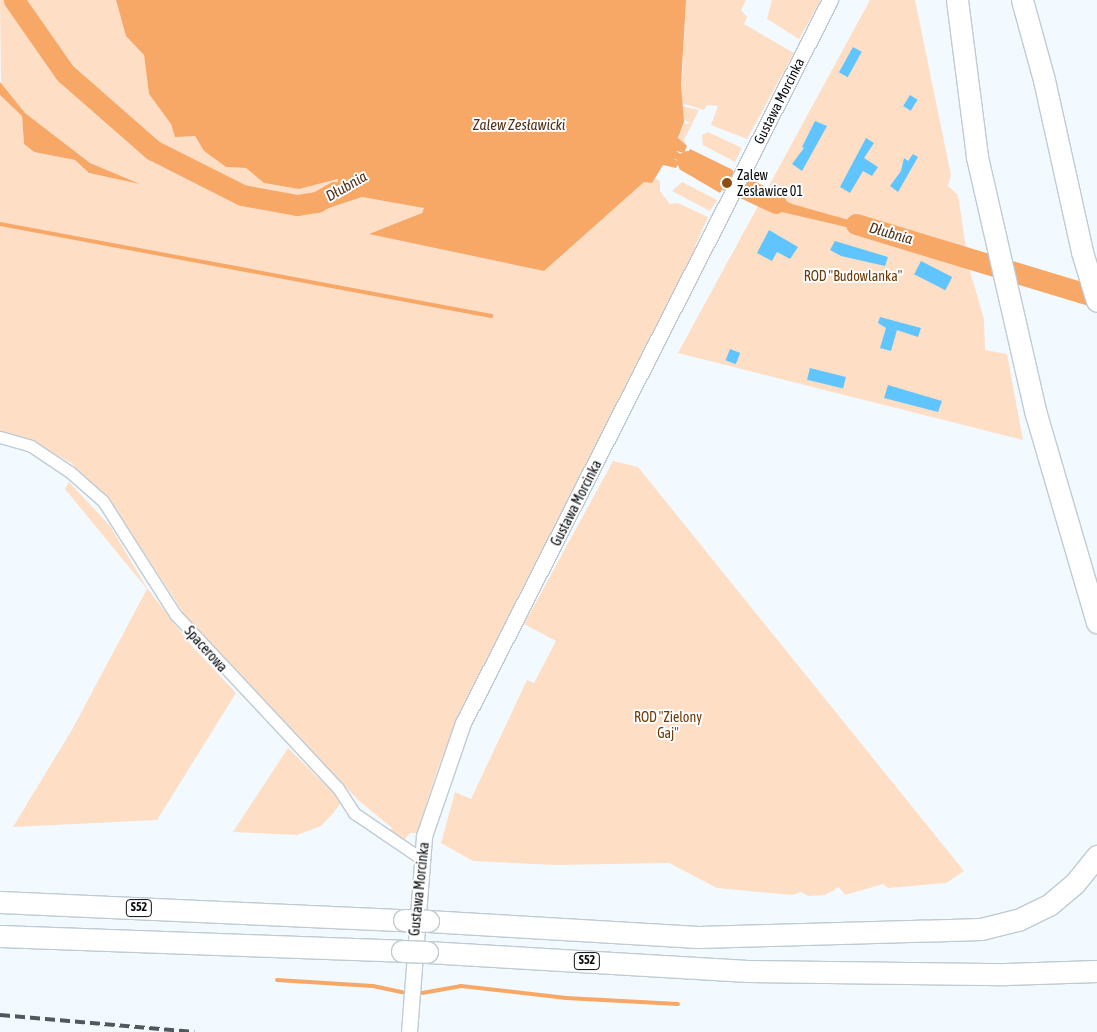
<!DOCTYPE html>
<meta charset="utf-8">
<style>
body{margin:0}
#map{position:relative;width:1097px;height:1032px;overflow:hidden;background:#f2faff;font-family:"Asap Condensed",sans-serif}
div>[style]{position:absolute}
.green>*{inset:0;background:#ffdec6}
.water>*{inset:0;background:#f7a766}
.stream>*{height:4px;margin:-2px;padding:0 2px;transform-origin:2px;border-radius:2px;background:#f7a766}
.river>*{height:21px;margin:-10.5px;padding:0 10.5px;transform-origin:10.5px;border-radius:10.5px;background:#f7a766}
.building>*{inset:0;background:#60c5fe;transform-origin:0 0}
.roads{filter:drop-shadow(1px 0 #bfcbd3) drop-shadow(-1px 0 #bfcbd3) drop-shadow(0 1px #bfcbd3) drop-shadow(0 -1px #bfcbd3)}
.minor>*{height:11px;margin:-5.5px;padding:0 5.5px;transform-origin:5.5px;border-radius:5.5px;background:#fff}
.tertiary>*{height:15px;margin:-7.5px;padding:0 7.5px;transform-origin:7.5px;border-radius:7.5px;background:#fff}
.motorway>*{height:21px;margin:-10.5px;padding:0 10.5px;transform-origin:10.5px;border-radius:10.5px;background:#fff}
.rail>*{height:4px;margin-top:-2px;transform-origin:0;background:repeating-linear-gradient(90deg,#52575b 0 10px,transparent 0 15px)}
.bridges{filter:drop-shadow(1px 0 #bfcbd3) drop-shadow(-1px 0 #bfcbd3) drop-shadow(0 1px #bfcbd3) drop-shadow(0 -1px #bfcbd3)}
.motorway-bridge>*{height:21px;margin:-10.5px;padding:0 10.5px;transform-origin:10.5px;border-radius:10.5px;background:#fff}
.dots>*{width:14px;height:14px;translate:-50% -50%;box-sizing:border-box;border:2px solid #fff;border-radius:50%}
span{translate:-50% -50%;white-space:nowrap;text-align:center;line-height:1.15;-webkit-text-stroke:4px #fff;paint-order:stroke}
.shield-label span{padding:1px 4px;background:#fff;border:1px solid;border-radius:4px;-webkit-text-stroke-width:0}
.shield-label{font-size:12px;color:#080c0f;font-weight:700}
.street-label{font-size:14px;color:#080c0f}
.poi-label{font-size:14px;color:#080c0f}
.left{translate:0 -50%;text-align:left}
.park-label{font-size:14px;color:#6d3905}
.water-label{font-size:15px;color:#513016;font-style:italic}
</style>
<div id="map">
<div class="green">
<i style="clip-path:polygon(0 0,116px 0,127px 36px,144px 55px,149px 94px,171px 124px,175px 136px,195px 136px,204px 151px,226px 167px,246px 168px,264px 183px,299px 189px,339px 179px,337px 186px,310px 200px,306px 210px,329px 208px,362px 197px,424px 207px,422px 213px,370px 234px,544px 271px,644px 182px,652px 183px,655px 178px,660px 181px,660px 191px,670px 204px,678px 203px,708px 217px,695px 246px,696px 251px,465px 701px,438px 768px,417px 833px,410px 833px,404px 840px,389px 831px,392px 828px,357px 799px,190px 623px,117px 511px,98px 489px,71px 463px,34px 442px,0 431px,0 95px,22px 116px,24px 144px,34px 152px,75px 160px,89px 173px,137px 183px,90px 163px,25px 113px,1px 84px)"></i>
<i style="clip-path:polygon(686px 0,746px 0,741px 10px,747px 17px,744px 24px,794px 53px,747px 139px,711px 125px,718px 106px,707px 105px,704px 110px,681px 103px)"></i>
<i style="clip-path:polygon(772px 0,821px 0,799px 39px,767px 19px)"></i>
<i style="clip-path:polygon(870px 0,915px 0,951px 175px,948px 186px,958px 195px,969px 268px,984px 319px,985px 350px,1007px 354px,1023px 440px,678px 353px)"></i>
<i style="clip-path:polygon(681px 106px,699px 110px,684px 140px,687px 146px,678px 140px,684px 124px,690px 123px,682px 119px)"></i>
<i style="clip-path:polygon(708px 132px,742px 148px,735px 162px,703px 145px,702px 135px)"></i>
<i style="clip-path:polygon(682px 182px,717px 200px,710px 211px,672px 191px)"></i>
<i style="clip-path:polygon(613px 461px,638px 467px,964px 871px,946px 883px,888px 888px,883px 884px,845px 895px,839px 887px,825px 895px,808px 896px,801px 892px,792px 895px,717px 888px,669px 863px,554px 865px,473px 861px,441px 843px,455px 792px,471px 799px,527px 680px,534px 683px,556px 641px,524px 624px)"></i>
<i style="clip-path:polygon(69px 482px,110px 526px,147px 588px,191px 645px,236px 693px,157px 820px,13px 827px,73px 728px,147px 589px,65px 489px)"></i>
<i style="clip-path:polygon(288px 748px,342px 801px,335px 811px,321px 826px,297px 835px,233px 832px)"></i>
</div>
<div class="water">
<i style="clip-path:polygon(116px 0,686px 0,681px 85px,684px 122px,678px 138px,687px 146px,684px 153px,676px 151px,685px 157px,682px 162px,673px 158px,679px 162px,676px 168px,663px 165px,652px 183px,644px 182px,544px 271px,369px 234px,140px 184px,89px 173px,75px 160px,34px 152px,24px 144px,22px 116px,0 95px,0 82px,25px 113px,90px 163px,140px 184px,369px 234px,422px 213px,424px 208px,362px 197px,329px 208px,305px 210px,310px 200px,337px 186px,338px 179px,299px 189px,264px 183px,246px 168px,226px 167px,204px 151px,195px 136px,175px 137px,171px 124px,149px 94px,144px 55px,126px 36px)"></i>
<i style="clip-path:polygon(690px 149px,733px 170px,720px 193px,679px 169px,691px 159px,726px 178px,687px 154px)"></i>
<i style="clip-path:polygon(752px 184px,792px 204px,884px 230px,859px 230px,782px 212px,745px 198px)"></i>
</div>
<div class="stream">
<i style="left:0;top:224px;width:500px;rotate:10.6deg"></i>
<i style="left:277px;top:980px;width:96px;rotate:3.6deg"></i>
<i style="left:373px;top:986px;width:30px;rotate:12deg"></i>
<i style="left:422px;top:993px;width:40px;rotate:-10deg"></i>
<i style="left:461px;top:986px;width:106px;rotate:6.5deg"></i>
<i style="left:566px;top:998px;width:112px;rotate:3.1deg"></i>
</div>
<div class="river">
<i style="left:14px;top:0;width:89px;rotate:55.1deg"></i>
<i style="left:65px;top:73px;width:117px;rotate:41.2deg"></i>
<i style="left:153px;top:150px;width:100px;rotate:26.8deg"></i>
<i style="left:242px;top:195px;width:56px;rotate:10.3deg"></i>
<i style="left:297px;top:205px;width:20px;rotate:-9deg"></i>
<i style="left:317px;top:202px;width:20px;rotate:-30deg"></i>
<i style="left:687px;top:161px;width:98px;rotate:25.3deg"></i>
<i style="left:856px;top:224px;width:252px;rotate:16.9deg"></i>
</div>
<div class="building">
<i style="left:853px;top:47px;width:10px;height:29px;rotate:29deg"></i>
<i style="left:910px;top:95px;width:9px;height:13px;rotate:32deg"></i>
<i style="clip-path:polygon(815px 121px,827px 126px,802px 171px,792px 164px,804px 148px,802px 147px)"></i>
<i style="clip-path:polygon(866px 138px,874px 143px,864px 158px,878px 167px,872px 176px,863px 171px,850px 193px,840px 187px)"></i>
<i style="clip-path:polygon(913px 154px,918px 157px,898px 192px,890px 186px,901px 171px,904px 158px,908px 161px)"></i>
<i style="clip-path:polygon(769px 230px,798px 247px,790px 259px,777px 252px,772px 261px,757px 253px)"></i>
<i style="clip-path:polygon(835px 241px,888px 257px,885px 266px,841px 256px,830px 250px)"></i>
<i style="left:921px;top:261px;width:35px;height:15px;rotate:27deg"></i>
<i style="clip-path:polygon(880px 317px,921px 328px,918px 337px,897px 330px,891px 351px,880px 348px,886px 328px,878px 323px)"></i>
<i style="left:730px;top:349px;width:11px;height:12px;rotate:22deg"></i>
<i style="left:810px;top:368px;width:37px;height:12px;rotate:14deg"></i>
<i style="clip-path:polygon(888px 385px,942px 401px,938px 412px,884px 398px)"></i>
</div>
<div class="roads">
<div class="minor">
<i style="left:0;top:437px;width:32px;rotate:16deg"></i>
<i style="left:31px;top:446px;width:47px;rotate:33.7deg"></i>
<i style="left:70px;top:472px;width:44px;rotate:41.3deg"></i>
<i style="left:103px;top:501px;width:134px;rotate:57.5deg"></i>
<i style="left:175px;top:614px;width:238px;rotate:46.9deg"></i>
<i style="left:338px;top:788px;width:30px;rotate:57deg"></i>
<i style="left:354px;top:813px;width:82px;rotate:34.1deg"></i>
</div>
<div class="tertiary">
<i style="left:409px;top:1032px;width:197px;rotate:-85.6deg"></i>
<i style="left:424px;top:836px;width:120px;rotate:-71deg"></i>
<i style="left:463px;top:723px;width:811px;rotate:-63.09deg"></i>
</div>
<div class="motorway">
<i style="left:957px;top:0;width:158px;rotate:82.7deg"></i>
<i style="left:977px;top:157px;width:264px;rotate:77.1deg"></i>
<i style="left:1036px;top:414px;width:217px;rotate:73.7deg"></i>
<i style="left:1022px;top:0;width:83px;rotate:74.6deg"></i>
<i style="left:1044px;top:80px;width:176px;rotate:77.5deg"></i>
<i style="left:1082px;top:252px;width:51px;rotate:73deg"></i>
<i style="left:0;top:902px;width:404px;rotate:2.6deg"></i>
<i style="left:428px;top:921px;width:270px;rotate:3.4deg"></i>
<i style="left:698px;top:937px;width:283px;rotate:-1.6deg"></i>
<i style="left:981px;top:929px;width:38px;rotate:-14deg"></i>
<i style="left:1018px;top:920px;width:34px;rotate:-26deg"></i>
<i style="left:1049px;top:905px;width:34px;rotate:-40deg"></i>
<i style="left:1075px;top:883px;width:35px;rotate:-51deg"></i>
<i style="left:0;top:936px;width:402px;rotate:2.1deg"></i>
<i style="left:427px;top:952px;width:321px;rotate:3.4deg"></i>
<i style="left:747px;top:971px;width:259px;rotate:0.7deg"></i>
<i style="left:1006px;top:974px;width:91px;rotate:-1.9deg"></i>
</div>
</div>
<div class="rail">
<i style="left:0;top:1015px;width:195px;rotate:5deg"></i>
</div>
<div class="bridges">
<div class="motorway-bridge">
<i style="left:404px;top:920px;width:24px;rotate:2deg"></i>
<i style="left:402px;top:951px;width:25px;rotate:2deg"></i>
</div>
</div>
<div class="dots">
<i style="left:727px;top:183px;background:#8d4f13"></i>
</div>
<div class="shield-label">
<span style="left:139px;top:908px">S52</span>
<span style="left:587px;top:961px">S52</span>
</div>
<div class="street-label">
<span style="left:779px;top:101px;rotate:-63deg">Gustawa Morcinka</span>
<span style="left:576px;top:503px;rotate:-63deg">Gustawa Morcinka</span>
<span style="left:206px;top:649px;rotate:48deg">Spacerowa</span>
<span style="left:419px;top:889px;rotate:-84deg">Gustawa Morcinka</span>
</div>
<div class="poi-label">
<span class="left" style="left:737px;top:183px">Zalew<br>Zesławice 01</span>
</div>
<div class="park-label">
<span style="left:853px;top:276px">ROD "Budowlanka"</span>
<span style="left:668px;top:725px">ROD "Zielony<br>Gaj"</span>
</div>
<div class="water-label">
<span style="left:519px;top:125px">Zalew Zesławicki</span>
<span style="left:346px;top:186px;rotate:-30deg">Dłubnia</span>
<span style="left:891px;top:233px;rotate:16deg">Dłubnia</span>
</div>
</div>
